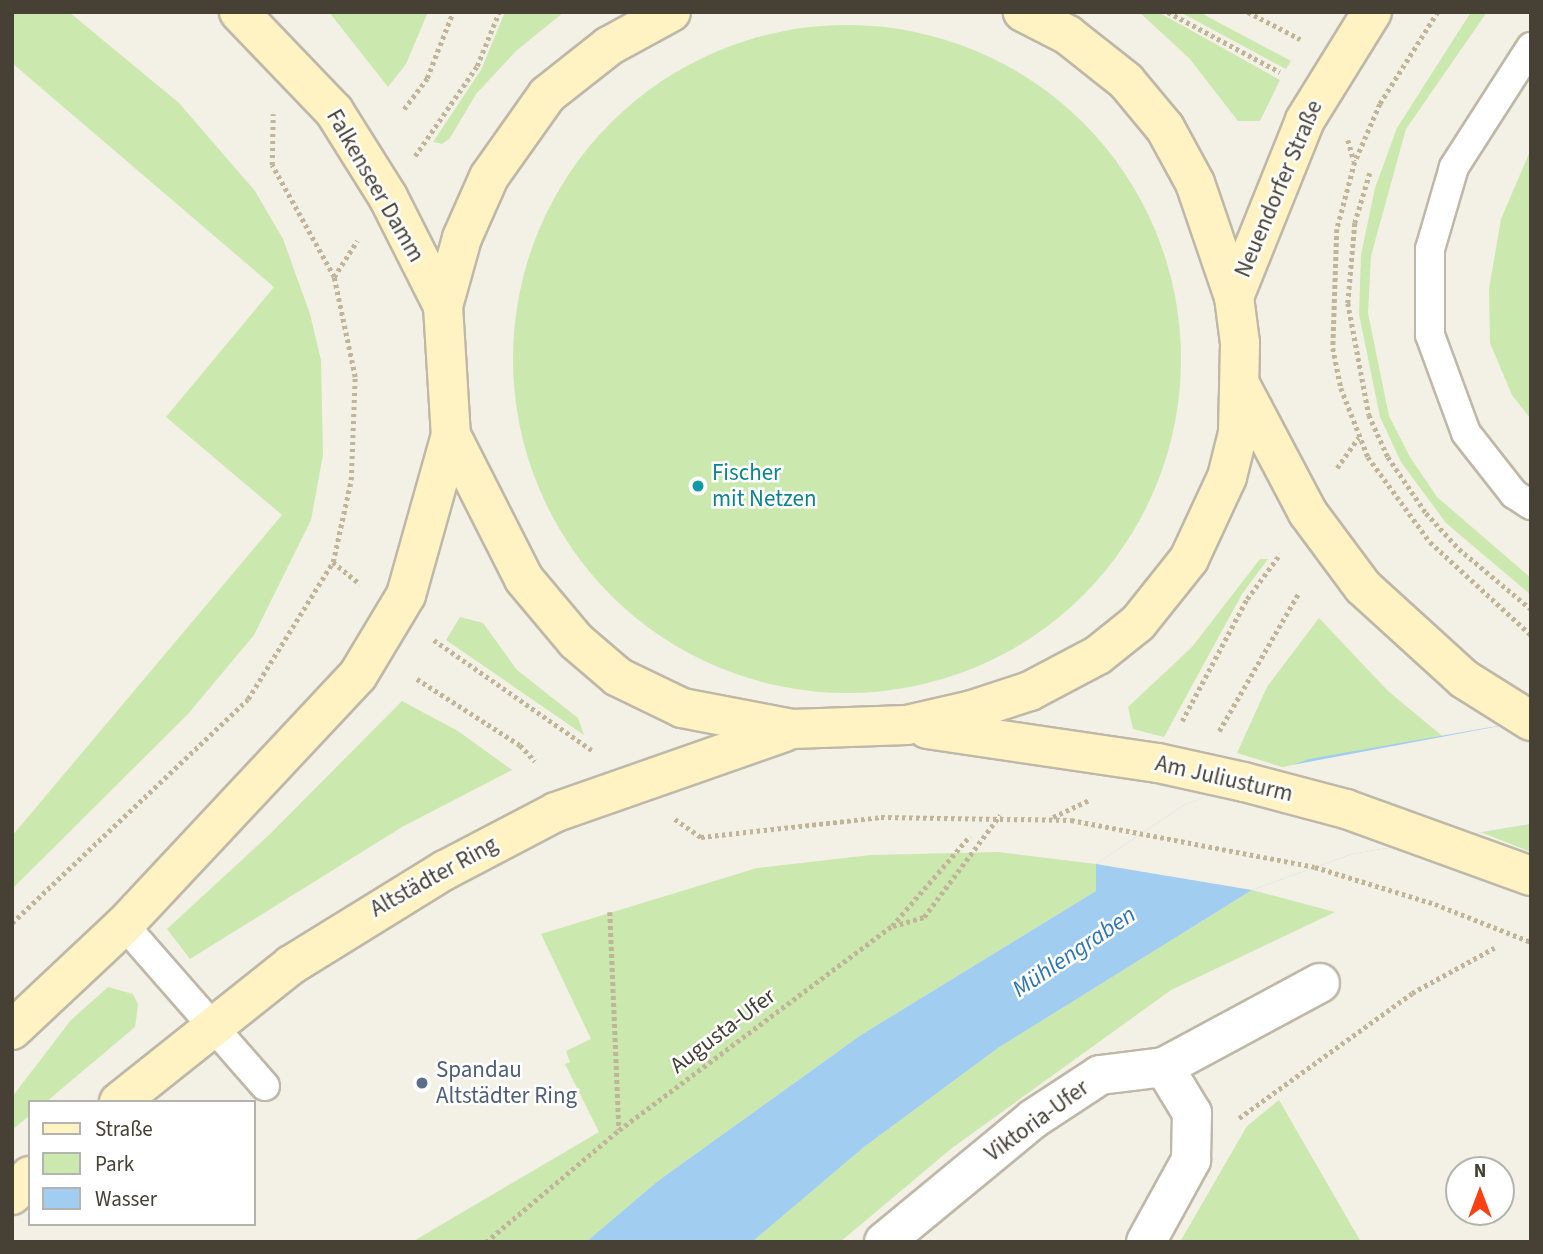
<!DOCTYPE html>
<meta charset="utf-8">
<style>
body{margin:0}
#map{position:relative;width:1543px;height:1254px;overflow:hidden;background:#f3f0e6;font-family:"Source Sans 3",sans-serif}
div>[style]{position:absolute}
.green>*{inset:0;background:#cbe8ae}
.round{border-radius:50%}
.water>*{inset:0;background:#a1cdf1}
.pier>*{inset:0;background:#f3f0e6}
.path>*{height:4.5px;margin-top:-2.25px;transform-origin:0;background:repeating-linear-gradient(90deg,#c0b499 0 3.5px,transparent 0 7px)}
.roads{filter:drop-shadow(2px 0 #bfb8a8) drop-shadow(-2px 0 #bfb8a8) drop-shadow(0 2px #bfb8a8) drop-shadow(0 -2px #bfb8a8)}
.lane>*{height:28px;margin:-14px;padding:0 14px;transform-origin:14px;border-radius:14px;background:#fff}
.street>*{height:38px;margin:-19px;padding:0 19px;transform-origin:19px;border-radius:19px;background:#fff}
.secondary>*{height:38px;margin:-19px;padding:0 19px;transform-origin:19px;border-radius:19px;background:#fff3c4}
.dots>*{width:19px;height:19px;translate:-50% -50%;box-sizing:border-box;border:4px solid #fff;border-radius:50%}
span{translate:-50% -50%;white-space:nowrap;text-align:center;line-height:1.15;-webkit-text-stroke:5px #fff;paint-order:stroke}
.street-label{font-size:23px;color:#464035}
.culture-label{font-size:23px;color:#0d838f}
.left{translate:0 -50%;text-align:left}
.service-label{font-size:23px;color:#4e5e75}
.water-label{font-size:24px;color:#2d75b3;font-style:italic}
.frame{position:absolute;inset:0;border:14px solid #464035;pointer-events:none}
.legend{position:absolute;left:28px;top:1100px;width:228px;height:126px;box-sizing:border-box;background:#fff;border:2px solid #b5b3ae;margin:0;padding:9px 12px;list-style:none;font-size:21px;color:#464035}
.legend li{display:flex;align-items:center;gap:14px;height:35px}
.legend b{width:35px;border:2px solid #b5b3ae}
.north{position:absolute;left:1445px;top:1156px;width:70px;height:70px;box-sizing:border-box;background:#fff;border:2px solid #b5b3ae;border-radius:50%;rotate:0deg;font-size:19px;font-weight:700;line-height:28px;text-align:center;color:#464035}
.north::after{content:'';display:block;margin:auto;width:24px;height:32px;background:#fc4014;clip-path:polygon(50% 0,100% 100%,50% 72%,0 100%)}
</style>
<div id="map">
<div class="green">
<i style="clip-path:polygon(12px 12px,69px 12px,179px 103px,255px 191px,283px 239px,310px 314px,321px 360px,323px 455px,311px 520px,254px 635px,188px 714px,12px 889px,12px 836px,282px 515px,166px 417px,274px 287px,12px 63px)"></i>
<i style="clip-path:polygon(329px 12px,428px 12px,406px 64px,388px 87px)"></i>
<i style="clip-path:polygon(505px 12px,564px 12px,516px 51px,476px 94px,450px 138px,442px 144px,433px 142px,481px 70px)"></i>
<i style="clip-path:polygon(1139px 12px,1158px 12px,1280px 80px,1260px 121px,1238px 121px,1189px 58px)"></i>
<i style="clip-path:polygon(1180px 12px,1199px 12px,1291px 61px,1286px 69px)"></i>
<i style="clip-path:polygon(1471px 12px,1487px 12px,1406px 129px,1371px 256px,1368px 313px,1389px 416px,1410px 457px,1437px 497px,1531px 578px,1531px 595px,1446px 523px,1401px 462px,1380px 417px,1359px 314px,1361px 255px,1375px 188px,1397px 128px)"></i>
<i class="round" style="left:513px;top:25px;width:668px;height:668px"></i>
<i style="clip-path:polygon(1531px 149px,1531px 419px,1512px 395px,1490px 343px,1489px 289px,1501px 219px)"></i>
<i style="clip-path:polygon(1260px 559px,1268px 559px,1242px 594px,1164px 737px,1133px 729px,1128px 707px,1192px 647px)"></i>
<i style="clip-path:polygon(460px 617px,483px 623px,517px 670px,578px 718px,584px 735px,446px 640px)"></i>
<i style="clip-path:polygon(1319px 618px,1388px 691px,1470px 759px,1531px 796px,1531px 852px,1435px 814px,1237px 753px,1267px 687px)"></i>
<i style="clip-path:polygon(402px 701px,458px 731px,512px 770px,402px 827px,190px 959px,167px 929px,270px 834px)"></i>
<i style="clip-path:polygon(998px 852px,1096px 864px,1096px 891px,861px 1035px,658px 1181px,586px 1242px,412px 1242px,599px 1132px,565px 1064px,570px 1062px,566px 1051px,591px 1039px,541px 934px,757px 868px,871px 855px)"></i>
<i style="clip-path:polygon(1252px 890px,1335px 912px,1171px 990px,952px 1148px,840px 1242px,752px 1242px,864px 1147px,998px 1048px)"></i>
<i style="clip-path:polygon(108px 987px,133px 994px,138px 1004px,135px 1027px,46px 1102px,30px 1102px,30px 1115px,12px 1130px,12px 1097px,71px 1020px)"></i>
<i style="clip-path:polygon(1279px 1100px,1361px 1242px,1180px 1242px,1247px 1126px)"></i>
</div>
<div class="water">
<i style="clip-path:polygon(1531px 720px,1531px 824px,1352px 854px,1252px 890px,998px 1048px,864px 1147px,752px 1242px,586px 1242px,658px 1181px,861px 1035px,1096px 891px,1096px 864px,1184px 805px,1309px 759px)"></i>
</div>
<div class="pier">
<i style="clip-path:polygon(1531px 720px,1531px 824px,1352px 854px,1252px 890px,1096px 864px,1184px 805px,1287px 766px)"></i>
</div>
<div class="path">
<i style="left:1168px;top:12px;width:127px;rotate:28.2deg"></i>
<i style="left:1248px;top:12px;width:59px;rotate:27.4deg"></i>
<i style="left:1438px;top:12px;width:109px;rotate:122.2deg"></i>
<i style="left:1380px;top:104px;width:63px;rotate:113.3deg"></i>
<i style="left:1355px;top:162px;width:69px;rotate:105deg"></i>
<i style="left:1337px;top:229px;width:119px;rotate:91.9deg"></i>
<i style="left:1333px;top:348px;width:41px;rotate:78.7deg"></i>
<i style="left:1341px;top:388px;width:74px;rotate:68.6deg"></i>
<i style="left:1368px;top:457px;width:105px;rotate:53.9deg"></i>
<i style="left:1430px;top:542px;width:137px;rotate:42.6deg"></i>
<i style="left:404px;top:109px;width:39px;rotate:-53deg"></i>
<i style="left:427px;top:78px;width:71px;rotate:-68.5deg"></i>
<i style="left:1348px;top:140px;width:22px;rotate:74deg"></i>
<i style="left:415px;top:156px;width:109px;rotate:-55.4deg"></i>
<i style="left:477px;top:66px;width:58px;rotate:-67.8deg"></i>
<i style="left:1370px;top:173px;width:52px;rotate:106.7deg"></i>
<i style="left:1355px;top:223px;width:80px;rotate:95deg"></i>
<i style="left:1348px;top:303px;width:114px;rotate:79.4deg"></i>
<i style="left:1369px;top:415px;width:46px;rotate:65.7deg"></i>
<i style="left:1388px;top:457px;width:68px;rotate:55.8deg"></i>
<i style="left:1426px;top:513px;width:49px;rotate:47.5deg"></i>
<i style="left:1459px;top:549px;width:94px;rotate:39.8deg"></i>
<i style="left:334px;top:277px;width:43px;rotate:-57.4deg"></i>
<i style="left:1337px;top:468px;width:37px;rotate:-55deg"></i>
<i style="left:333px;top:562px;width:35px;rotate:39deg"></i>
<i style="left:434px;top:640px;width:194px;rotate:34.9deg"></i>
<i style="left:417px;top:679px;width:122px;rotate:32.7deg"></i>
<i style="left:520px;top:745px;width:22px;rotate:47deg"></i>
<i style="left:1182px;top:721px;width:138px;rotate:-62deg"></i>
<i style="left:1247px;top:599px;width:56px;rotate:-53.7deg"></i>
<i style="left:1219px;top:731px;width:158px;rotate:-60deg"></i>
<i style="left:1053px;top:817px;width:40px;rotate:-25deg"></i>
<i style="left:675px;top:819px;width:32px;rotate:35deg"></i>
<i style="left:701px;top:837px;width:181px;rotate:-6.3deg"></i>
<i style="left:881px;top:817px;width:190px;rotate:0.9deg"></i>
<i style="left:1071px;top:820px;width:248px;rotate:10.9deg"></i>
<i style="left:1315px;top:867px;width:126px;rotate:17.1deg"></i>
<i style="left:1435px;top:904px;width:103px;rotate:21.6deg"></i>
<i style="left:610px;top:912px;width:218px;rotate:87.6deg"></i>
<i style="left:12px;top:923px;width:325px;rotate:-43.5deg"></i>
<i style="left:248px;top:699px;width:161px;rotate:-58.2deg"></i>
<i style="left:333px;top:562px;width:84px;rotate:-77.6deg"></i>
<i style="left:351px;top:480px;width:103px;rotate:-87.8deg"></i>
<i style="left:355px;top:377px;width:102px;rotate:-101.9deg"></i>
<i style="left:334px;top:277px;width:128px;rotate:-119deg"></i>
<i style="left:272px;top:165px;width:51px;rotate:-88.9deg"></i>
<i style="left:893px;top:926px;width:32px;rotate:-16deg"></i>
<i style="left:924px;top:917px;width:127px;rotate:-53.3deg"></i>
<i style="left:1239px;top:1118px;width:213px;rotate:-35.8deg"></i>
<i style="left:1412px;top:993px;width:94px;rotate:-28.8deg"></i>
<i style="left:486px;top:1242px;width:174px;rotate:-40.1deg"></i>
<i style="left:619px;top:1130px;width:341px;rotate:-36.8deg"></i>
<i style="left:892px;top:926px;width:119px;rotate:-49.1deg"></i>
</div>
<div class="roads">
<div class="lane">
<i style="left:1531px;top:47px;width:143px;rotate:122.7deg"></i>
<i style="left:1454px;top:167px;width:85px;rotate:106.3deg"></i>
<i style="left:1430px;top:249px;width:86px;rotate:90deg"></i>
<i style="left:1430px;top:335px;width:104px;rotate:69.8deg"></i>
<i style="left:1466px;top:433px;width:78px;rotate:51.8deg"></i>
<i style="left:1514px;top:494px;width:20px;rotate:33deg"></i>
<i style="left:124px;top:925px;width:214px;rotate:48.8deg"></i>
</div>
<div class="street">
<i style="left:884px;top:1242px;width:193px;rotate:-39.5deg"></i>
<i style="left:1033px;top:1119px;width:80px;rotate:-33.3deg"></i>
<i style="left:1100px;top:1075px;width:64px;rotate:-7.1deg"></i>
<i style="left:1164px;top:1067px;width:177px;rotate:-28.3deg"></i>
<i style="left:1146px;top:1242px;width:94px;rotate:-61.2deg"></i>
<i style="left:1191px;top:1160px;width:47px;rotate:-88.8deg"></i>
<i style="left:1192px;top:1113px;width:54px;rotate:-121.3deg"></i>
</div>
<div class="secondary">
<i style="left:239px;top:12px;width:137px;rotate:46.2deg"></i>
<i style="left:334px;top:111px;width:102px;rotate:57.9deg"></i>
<i style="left:388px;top:197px;width:122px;rotate:63.2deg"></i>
<i style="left:671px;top:12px;width:71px;rotate:151.3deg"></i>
<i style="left:609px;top:46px;width:79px;rotate:141.7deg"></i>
<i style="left:547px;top:95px;width:100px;rotate:125.3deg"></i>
<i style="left:489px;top:177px;width:67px;rotate:113.9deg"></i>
<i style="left:462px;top:238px;width:71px;rotate:105.6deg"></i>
<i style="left:443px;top:306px;width:129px;rotate:86.5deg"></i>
<i style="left:451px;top:435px;width:161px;rotate:63.1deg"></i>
<i style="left:524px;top:579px;width:81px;rotate:50deg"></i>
<i style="left:576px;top:641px;width:55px;rotate:40.6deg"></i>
<i style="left:618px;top:677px;width:71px;rotate:25.8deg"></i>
<i style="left:682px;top:708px;width:112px;rotate:10.8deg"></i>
<i style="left:792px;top:729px;width:115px;rotate:-2deg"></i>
<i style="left:907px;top:725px;width:67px;rotate:-13deg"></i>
<i style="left:972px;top:710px;width:61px;rotate:-18.1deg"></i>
<i style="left:1030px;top:691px;width:77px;rotate:-27.9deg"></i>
<i style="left:1098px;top:655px;width:51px;rotate:-38.7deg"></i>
<i style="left:1138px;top:623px;width:82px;rotate:-51.4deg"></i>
<i style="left:1189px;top:559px;width:90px;rotate:-65.1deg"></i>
<i style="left:1227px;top:477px;width:45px;rotate:-76deg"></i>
<i style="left:1238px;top:433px;width:90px;rotate:-88.7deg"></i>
<i style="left:1240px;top:343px;width:46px;rotate:-97.4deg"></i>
<i style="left:1234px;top:297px;width:120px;rotate:-108.9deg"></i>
<i style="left:1195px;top:183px;width:63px;rotate:-118.6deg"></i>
<i style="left:1165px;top:128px;width:61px;rotate:-129.7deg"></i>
<i style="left:1126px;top:81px;width:74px;rotate:-141.6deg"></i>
<i style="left:1068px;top:35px;width:51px;rotate:-152.9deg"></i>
<i style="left:1234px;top:297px;width:191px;rotate:-68.1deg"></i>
<i style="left:1305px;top:120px;width:127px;rotate:-58.2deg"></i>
<i style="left:1242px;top:388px;width:141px;rotate:62.2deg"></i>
<i style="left:1308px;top:513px;width:92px;rotate:53.4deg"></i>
<i style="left:1363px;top:587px;width:137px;rotate:42.3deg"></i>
<i style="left:1464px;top:679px;width:79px;rotate:32.1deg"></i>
<i style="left:927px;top:729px;width:233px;rotate:8.4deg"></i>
<i style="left:1158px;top:763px;width:88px;rotate:12.5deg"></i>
<i style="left:1244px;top:782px;width:106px;rotate:14.8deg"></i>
<i style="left:1346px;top:809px;width:197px;rotate:19.9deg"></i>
<i style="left:12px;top:1030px;width:154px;rotate:-43.2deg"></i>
<i style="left:124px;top:925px;width:342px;rotate:-46.9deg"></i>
<i style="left:358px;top:675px;width:93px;rotate:-59deg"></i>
<i style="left:406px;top:595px;width:166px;rotate:-74.3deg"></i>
<i style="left:119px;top:1102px;width:220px;rotate:-38.5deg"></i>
<i style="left:291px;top:965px;width:181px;rotate:-31.7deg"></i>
<i style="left:445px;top:870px;width:125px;rotate:-27.6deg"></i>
<i style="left:556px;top:812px;width:242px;rotate:-19.3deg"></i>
<i style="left:12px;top:1195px;width:26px;rotate:-47deg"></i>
</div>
</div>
<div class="dots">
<i style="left:698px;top:486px;background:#0f9aa8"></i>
<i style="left:422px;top:1083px;background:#5c6f8a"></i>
</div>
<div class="street-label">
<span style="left:375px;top:186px;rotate:60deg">Falkenseer Damm</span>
<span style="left:1279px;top:189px;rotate:-67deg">Neuendorfer Straße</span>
<span style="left:1224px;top:779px;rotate:13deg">Am Juliusturm</span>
<span style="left:434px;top:877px;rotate:-29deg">Altstädter Ring</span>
<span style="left:723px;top:1031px;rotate:-37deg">Augusta-Ufer</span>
<span style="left:1037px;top:1121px;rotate:-36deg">Viktoria-Ufer</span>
</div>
<div class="culture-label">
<span class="left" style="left:712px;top:486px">Fischer<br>mit Netzen</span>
</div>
<div class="service-label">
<span class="left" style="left:436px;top:1083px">Spandau<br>Altstädter Ring</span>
</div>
<div class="water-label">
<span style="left:1074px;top:952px;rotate:-34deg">Mühlengraben</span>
</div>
<div class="frame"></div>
<ul class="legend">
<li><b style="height:9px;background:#fff3c4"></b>Straße</li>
<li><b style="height:19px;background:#cbe8ae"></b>Park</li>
<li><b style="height:19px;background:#a1cdf1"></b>Wasser</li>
</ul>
<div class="north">N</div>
</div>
